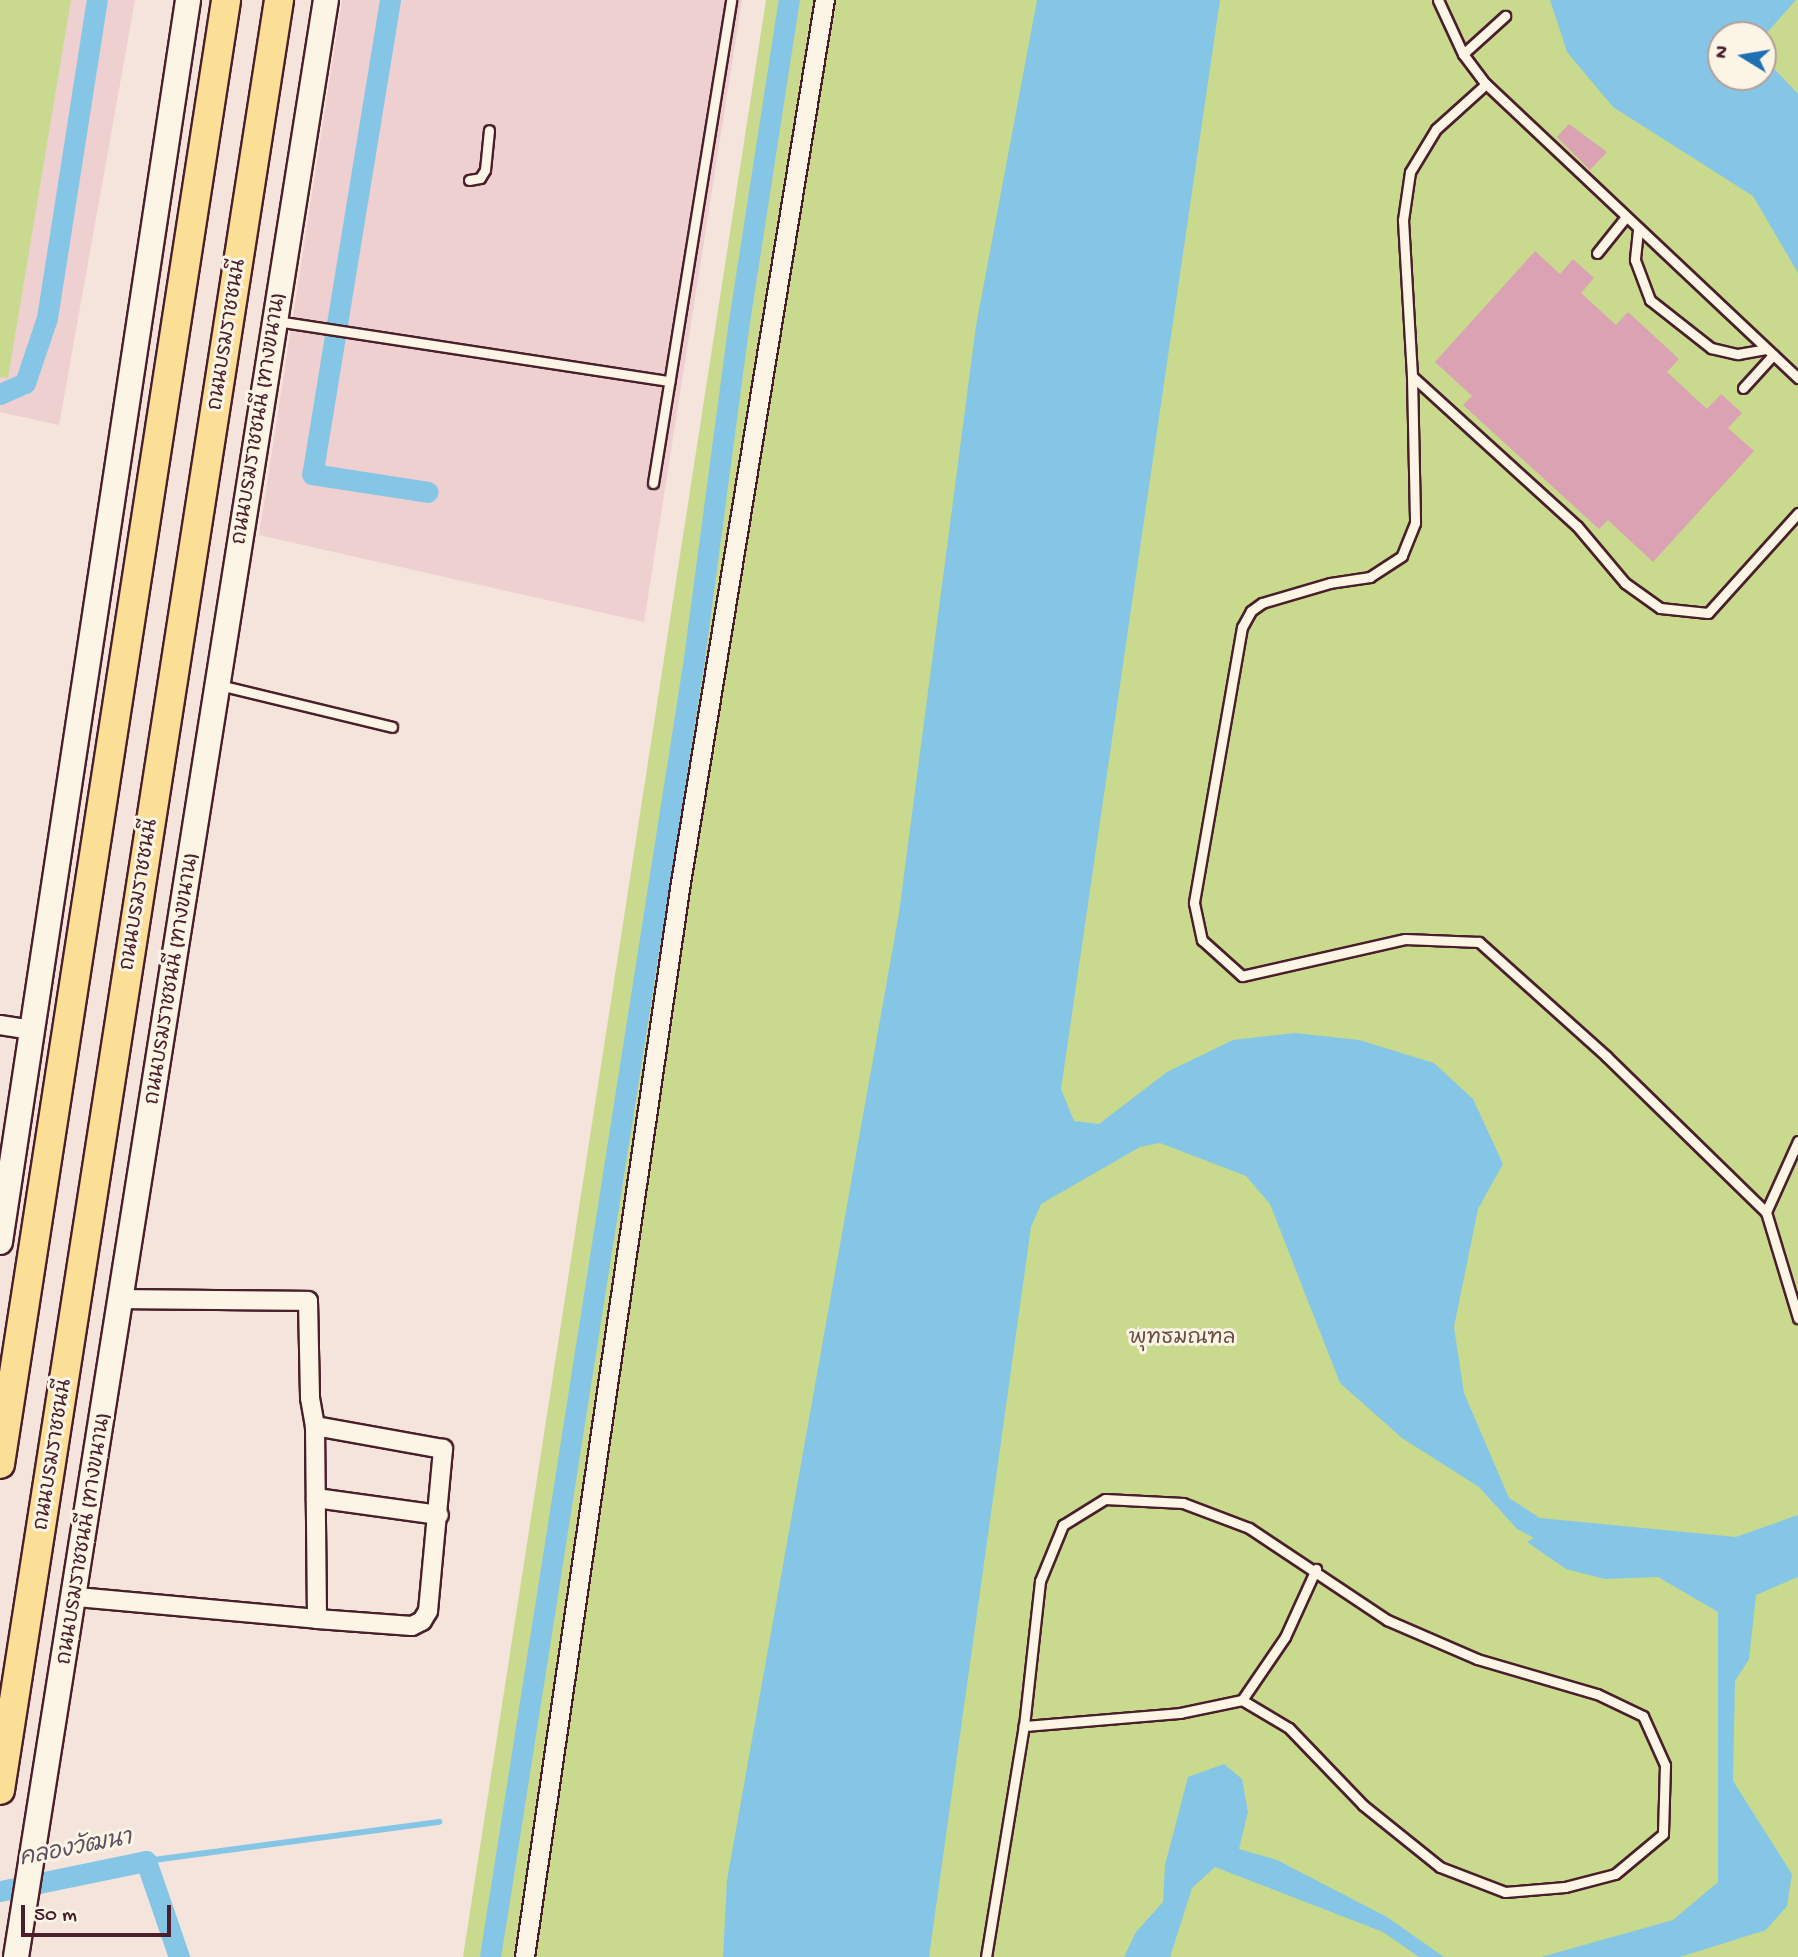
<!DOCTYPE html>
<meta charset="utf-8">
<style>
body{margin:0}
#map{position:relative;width:1798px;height:1957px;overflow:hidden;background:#f5e4db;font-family:"Gochi Hand","Playpen Sans Thai",sans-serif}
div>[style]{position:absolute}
.built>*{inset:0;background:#edd0cf}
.green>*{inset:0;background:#c9d98d}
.water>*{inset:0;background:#85c6e6}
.stream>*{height:6px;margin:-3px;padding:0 3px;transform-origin:3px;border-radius:3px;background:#85c6e6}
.canal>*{height:21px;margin:-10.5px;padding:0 10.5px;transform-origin:10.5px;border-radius:10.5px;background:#85c6e6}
.building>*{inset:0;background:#dba2b4}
.roads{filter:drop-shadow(2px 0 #4a1f2b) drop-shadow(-2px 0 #4a1f2b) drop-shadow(0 2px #4a1f2b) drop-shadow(0 -2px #4a1f2b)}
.service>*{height:9px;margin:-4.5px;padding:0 4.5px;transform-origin:4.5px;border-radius:4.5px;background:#fcf5e5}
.minor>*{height:18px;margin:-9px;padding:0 9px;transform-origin:9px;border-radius:9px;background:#fcf5e5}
.secondary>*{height:24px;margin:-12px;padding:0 12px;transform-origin:12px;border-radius:12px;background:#fcf5e5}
.trunk>*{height:28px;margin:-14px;padding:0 14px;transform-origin:14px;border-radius:14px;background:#fbdf96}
span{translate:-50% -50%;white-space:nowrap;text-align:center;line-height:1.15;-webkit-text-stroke:6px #fcf5e5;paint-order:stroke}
.street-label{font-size:21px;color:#4a1f2b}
.park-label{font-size:21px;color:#6a4e44}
.water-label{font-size:23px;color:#5c5163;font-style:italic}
.north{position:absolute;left:1707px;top:21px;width:70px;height:70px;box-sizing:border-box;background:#fcf5e5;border:2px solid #b59f9b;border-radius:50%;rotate:281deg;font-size:19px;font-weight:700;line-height:28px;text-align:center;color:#4a1f2b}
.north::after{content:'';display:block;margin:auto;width:24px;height:32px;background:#1f6fb2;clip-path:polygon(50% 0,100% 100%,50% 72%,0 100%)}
.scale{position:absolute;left:21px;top:1905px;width:150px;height:32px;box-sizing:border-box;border:4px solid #4a1f2b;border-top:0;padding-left:9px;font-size:21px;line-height:24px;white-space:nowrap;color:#4a1f2b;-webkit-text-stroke:5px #fcf5e5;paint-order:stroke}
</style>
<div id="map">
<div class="built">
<i style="clip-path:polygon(0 0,135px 0,59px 425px,0 412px)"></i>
<i style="clip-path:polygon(342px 0,742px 0,644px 622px,259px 535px)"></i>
</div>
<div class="green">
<i style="clip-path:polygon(0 0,71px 0,8px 378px,0 377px)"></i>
<i style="clip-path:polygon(evenodd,766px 0,1798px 0,1798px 1957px,463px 1957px,766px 0,1721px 35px,1763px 35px,1763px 77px,1721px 77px,1721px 35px)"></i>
</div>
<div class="water">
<i style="clip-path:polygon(1037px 0,1220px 0,1061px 1089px,1074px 1121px,1099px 1124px,1167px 1072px,1233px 1040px,1295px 1033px,1359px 1040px,1434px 1063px,1473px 1099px,1503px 1164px,1478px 1209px,1454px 1327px,1464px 1393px,1509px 1498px,1540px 1518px,1736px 1537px,1798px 1515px,1798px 1577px,1756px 1595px,1749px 1659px,1735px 1681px,1733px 1781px,1792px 1874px,1787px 1906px,1766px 1930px,1680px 1957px,1541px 1957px,1673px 1920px,1718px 1882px,1718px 1612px,1658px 1577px,1605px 1579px,1566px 1569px,1527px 1542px,1534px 1538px,1517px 1529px,1479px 1487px,1402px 1438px,1340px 1383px,1270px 1204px,1246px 1176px,1160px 1143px,1140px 1147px,1041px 1204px,1031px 1227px,929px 1957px,723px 1957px,727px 1880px,899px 913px,976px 326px)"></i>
<i style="clip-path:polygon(1550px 0,1796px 0,1763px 37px,1721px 35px,1721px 77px,1763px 77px,1763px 57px,1798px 94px,1798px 273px,1753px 196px,1613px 107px,1567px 52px)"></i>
<i style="clip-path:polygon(1224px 1764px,1242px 1779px,1248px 1812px,1239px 1849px,1277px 1860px,1387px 1917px,1444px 1957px,1419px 1957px,1383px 1932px,1215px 1867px,1192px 1888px,1170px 1957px,1124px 1957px,1136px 1932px,1163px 1902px,1165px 1865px,1188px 1777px)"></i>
</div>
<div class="stream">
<i style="left:146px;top:1861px;width:296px;rotate:-7.6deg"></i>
</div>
<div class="canal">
<i style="left:390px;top:0;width:480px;rotate:99.3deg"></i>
<i style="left:312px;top:474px;width:117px;rotate:8.8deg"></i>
<i style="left:0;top:394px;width:27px;rotate:-24deg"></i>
<i style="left:25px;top:383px;width:69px;rotate:-71.3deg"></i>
<i style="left:47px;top:318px;width:322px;rotate:-81.1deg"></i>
<i style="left:0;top:1891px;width:149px;rotate:-11.6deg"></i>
<i style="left:146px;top:1861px;width:102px;rotate:71deg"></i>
<i style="left:490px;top:1957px;width:1315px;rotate:-81.07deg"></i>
<i style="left:694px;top:658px;width:333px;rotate:-82.4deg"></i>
<i style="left:738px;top:328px;width:332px;rotate:-81.2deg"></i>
</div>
<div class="building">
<i style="clip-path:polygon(1569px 124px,1607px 152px,1590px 170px,1557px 137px)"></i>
<i style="clip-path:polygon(1535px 251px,1560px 274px,1573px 259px,1594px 278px,1581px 293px,1616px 325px,1628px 312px,1679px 359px,1667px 372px,1707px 409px,1721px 394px,1742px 413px,1728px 428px,1754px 451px,1653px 562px,1608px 520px,1599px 529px,1463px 405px,1472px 396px,1435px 362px)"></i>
</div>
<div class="roads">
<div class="service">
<i style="left:1438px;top:0;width:60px;rotate:65.2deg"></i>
<i style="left:1463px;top:54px;width:38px;rotate:53deg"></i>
<i style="left:1486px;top:84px;width:429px;rotate:43.3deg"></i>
<i style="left:1463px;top:54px;width:57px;rotate:-42.1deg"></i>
<i style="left:1486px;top:84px;width:67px;rotate:138deg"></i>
<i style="left:1436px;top:129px;width:50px;rotate:121.2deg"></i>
<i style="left:1410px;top:172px;width:49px;rotate:98.3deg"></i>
<i style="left:1403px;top:220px;width:156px;rotate:86.7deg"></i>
<i style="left:1412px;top:376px;width:223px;rotate:42.3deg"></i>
<i style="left:1577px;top:526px;width:75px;rotate:49.9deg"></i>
<i style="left:1625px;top:583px;width:43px;rotate:35.5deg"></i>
<i style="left:1660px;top:608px;width:48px;rotate:5.9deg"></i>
<i style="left:1708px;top:613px;width:135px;rotate:-48deg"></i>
<i style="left:469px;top:180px;width:11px;rotate:-10deg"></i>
<i style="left:480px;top:178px;width:9px;rotate:-58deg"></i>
<i style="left:485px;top:170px;width:40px;rotate:-84.3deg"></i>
<i style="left:1638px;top:230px;width:30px;rotate:96deg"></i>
<i style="left:1635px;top:260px;width:43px;rotate:69.4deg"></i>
<i style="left:1650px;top:300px;width:78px;rotate:38.2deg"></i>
<i style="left:1711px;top:348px;width:28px;rotate:13deg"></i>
<i style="left:1738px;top:354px;width:28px;rotate:-10deg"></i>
<i style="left:1597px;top:253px;width:45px;rotate:-51.3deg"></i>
<i style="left:276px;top:321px;width:398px;rotate:8.7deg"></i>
<i style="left:1412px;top:376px;width:147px;rotate:88.8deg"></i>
<i style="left:1415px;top:523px;width:35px;rotate:112deg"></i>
<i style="left:1402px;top:556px;width:38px;rotate:147deg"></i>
<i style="left:1370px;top:577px;width:40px;rotate:171.5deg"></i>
<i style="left:1330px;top:583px;width:71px;rotate:163.6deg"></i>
<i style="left:1262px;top:603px;width:14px;rotate:144deg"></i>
<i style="left:1251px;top:611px;width:18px;rotate:119deg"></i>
<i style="left:1242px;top:627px;width:280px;rotate:99.9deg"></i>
<i style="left:1194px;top:903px;width:38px;rotate:78deg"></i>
<i style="left:1202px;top:940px;width:54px;rotate:42deg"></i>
<i style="left:1242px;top:976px;width:167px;rotate:-12.8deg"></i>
<i style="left:1405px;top:939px;width:74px;rotate:2.3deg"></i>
<i style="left:1479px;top:942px;width:171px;rotate:41.9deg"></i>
<i style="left:1606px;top:1056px;width:223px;rotate:44.3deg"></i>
<i style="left:1743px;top:388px;width:45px;rotate:-47.7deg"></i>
<i style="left:653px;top:483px;width:489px;rotate:-80.8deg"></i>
<i style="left:219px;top:685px;width:178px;rotate:13.6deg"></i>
<i style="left:1798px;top:1141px;width:78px;rotate:114.3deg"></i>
<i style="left:1766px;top:1212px;width:111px;rotate:73.2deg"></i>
<i style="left:1242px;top:1700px;width:76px;rotate:-55.7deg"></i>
<i style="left:1285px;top:1637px;width:75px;rotate:-65.5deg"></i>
<i style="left:986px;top:1957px;width:234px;rotate:-80.7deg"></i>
<i style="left:1024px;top:1726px;width:146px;rotate:-83.7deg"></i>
<i style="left:1040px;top:1581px;width:61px;rotate:-67.7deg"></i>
<i style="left:1063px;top:1525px;width:49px;rotate:-31.8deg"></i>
<i style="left:1105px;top:1499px;width:78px;rotate:2.9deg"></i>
<i style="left:1183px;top:1503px;width:71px;rotate:20.7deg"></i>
<i style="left:1249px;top:1528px;width:166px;rotate:33.7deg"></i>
<i style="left:1387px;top:1620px;width:98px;rotate:23.4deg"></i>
<i style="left:1477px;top:1659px;width:125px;rotate:16.3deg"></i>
<i style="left:1597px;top:1694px;width:51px;rotate:25.6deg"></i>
<i style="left:1643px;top:1716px;width:54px;rotate:65.8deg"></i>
<i style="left:1665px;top:1765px;width:69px;rotate:91.7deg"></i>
<i style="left:1663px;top:1834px;width:62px;rotate:140.2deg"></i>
<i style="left:1615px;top:1874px;width:52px;rotate:165.4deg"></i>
<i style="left:1565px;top:1887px;width:60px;rotate:175.2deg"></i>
<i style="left:1505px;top:1892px;width:70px;rotate:-159deg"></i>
<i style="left:1440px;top:1867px;width:99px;rotate:-141.2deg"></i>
<i style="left:1363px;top:1805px;width:107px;rotate:-133.9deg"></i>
<i style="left:1289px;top:1728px;width:55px;rotate:-149.2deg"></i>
<i style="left:1242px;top:1700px;width:63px;rotate:168.2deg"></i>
<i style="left:1180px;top:1713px;width:157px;rotate:175.2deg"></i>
</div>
<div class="minor">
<i style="left:0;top:1025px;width:32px;rotate:9deg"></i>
<i style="left:124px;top:1299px;width:184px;rotate:0.6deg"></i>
<i style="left:308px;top:1301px;width:97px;rotate:88.8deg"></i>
<i style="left:310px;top:1398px;width:28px;rotate:80deg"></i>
<i style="left:315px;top:1426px;width:193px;rotate:89.4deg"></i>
<i style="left:316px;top:1498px;width:124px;rotate:7.9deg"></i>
<i style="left:77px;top:1597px;width:241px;rotate:5.2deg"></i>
<i style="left:317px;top:1619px;width:95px;rotate:4.2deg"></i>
<i style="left:412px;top:1626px;width:11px;rotate:-27deg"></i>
<i style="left:422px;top:1621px;width:12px;rotate:-59deg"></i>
<i style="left:428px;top:1611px;width:163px;rotate:-84.7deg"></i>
<i style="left:443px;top:1449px;width:130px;rotate:-169.8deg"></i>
<i style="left:525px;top:1957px;width:1079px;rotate:-81.74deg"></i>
<i style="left:680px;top:889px;width:901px;rotate:-80.74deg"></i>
</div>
<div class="secondary">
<i style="left:0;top:1242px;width:1256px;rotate:-81.39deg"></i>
<i style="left:16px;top:1957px;width:1981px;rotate:-81deg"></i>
</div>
<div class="trunk">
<i style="left:0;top:1464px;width:1481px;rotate:-81.22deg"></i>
<i style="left:0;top:1790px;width:1812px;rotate:-81.14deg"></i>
</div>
</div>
<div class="street-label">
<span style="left:229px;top:335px;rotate:-81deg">ถนนบรมราชชนนี</span>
<span style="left:261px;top:419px;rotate:-81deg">ถนนบรมราชชนนี (ทางขนาน)</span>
<span style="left:141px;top:895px;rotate:-81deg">ถนนบรมราชชนนี</span>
<span style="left:174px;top:979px;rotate:-81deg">ถนนบรมราชชนนี (ทางขนาน)</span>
<span style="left:55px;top:1455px;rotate:-81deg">ถนนบรมราชชนนี</span>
<span style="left:86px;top:1539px;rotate:-81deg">ถนนบรมราชชนนี (ทางขนาน)</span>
</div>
<div class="park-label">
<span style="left:1182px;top:1340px">พุทธมณฑล</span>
</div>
<div class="water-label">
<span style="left:76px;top:1850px;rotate:-11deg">คลองวัฒนา</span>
</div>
<div class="north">N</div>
<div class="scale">50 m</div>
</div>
